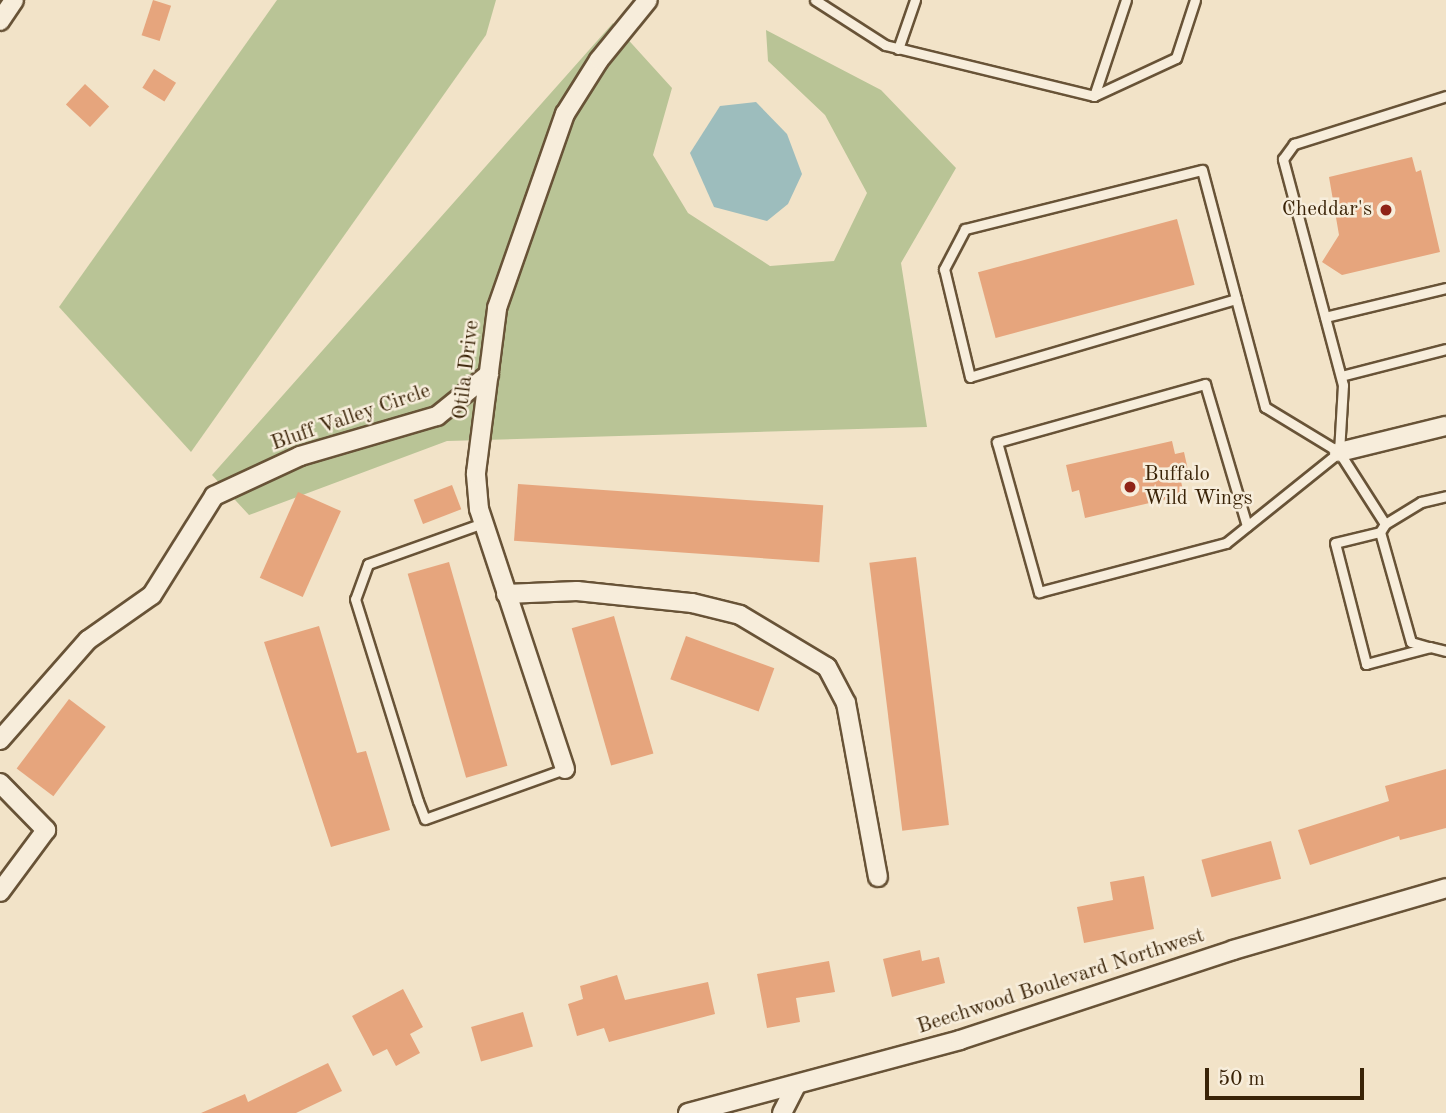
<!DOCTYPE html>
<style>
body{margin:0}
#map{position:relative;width:1446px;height:1113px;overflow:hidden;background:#f2e3c8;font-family:"Old Standard TT",serif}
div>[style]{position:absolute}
.green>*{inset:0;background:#b9c496}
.water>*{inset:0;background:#9dbdbd}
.building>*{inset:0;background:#e6a57d;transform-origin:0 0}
.roads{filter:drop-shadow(2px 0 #685337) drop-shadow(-2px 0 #685337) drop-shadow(0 2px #685337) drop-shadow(0 -2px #685337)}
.lane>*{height:9px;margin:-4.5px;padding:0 4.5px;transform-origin:4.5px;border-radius:4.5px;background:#f7eddb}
.street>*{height:18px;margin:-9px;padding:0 9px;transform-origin:9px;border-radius:9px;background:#f7eddb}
.dots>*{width:19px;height:19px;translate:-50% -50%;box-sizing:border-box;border:4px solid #f7eddb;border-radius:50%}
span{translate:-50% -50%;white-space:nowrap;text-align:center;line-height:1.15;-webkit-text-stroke:5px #f7eddb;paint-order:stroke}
.poi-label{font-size:21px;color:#3a2307}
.right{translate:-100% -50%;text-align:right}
.left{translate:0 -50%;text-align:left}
.street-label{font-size:21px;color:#3a2307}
.scale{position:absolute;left:1205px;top:1068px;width:159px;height:32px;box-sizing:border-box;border:4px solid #3a2307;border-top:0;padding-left:9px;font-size:21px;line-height:24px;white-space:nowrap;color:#3a2307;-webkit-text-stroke:5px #f7eddb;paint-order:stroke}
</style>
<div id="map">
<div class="green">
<i style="clip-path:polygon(277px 0,496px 0,486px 35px,191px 452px,59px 307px)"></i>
<i style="clip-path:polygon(613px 23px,672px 88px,653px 155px,688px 213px,770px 266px,834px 261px,867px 193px,825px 115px,768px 61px,766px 30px,881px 90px,956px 168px,901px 263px,927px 427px,447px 441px,249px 515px,212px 475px)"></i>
</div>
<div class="water">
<i style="clip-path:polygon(756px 102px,787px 134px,802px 174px,788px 204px,767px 221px,714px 207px,690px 153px,720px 106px)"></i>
</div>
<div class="building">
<i style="left:153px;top:0;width:19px;height:37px;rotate:18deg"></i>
<i style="left:154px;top:69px;width:26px;height:22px;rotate:32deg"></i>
<i style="left:85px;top:84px;width:33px;height:28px;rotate:43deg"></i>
<i style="clip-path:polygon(1412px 157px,1416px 172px,1421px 170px,1440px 252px,1342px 275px,1322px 262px,1339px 235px,1329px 177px)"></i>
<i style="left:1177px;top:219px;width:68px;height:206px;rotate:75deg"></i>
<i style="clip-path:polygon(1172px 441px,1175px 454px,1184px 452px,1188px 470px,1179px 472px,1184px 495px,1085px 518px,1079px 490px,1072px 492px,1066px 465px)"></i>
<i style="left:518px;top:484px;width:306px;height:57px;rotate:4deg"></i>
<i style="left:452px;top:485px;width:26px;height:41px;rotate:69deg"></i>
<i style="left:298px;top:492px;width:47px;height:94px;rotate:24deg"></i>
<i style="left:916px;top:557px;width:270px;height:47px;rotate:83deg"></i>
<i style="left:449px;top:562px;width:212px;height:43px;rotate:74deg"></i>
<i style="left:614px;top:616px;width:143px;height:44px;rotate:74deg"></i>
<i style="clip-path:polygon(319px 626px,357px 753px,366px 751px,390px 830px,331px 847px,264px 642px)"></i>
<i style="left:686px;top:636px;width:94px;height:46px;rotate:20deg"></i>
<i style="left:69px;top:699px;width:46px;height:87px;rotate:37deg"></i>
<i style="clip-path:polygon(1446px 769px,1446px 828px,1400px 840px,1399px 836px,1310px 865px,1298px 830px,1389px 801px,1385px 786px)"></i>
<i style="left:1271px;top:841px;width:39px;height:72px;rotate:75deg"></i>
<i style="clip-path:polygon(1144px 876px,1154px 929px,1084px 943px,1077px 907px,1113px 900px,1110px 882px)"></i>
<i style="clip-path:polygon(920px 950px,922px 961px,939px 957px,945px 983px,892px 997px,883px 959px)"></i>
<i style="clip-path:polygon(829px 961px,835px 992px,796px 998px,800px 1022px,767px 1028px,757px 974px)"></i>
<i style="clip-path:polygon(617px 975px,625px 1000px,708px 982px,715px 1014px,609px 1042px,604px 1028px,577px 1036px,568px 1004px,583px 999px,580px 986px)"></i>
<i style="clip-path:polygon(403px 989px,423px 1027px,410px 1034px,420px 1053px,396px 1066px,387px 1049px,373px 1056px,352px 1016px)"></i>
<i style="left:523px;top:1012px;width:36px;height:54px;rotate:74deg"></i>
<i style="clip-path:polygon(328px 1063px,342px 1091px,296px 1113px,201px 1113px,245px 1094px,248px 1102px)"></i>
</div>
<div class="roads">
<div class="lane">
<i style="left:815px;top:0;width:83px;rotate:32.7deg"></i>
<i style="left:885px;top:45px;width:215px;rotate:13.7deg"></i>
<i style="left:1094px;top:96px;width:101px;rotate:-71.6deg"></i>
<i style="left:898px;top:49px;width:52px;rotate:-70.9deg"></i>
<i style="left:1094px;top:96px;width:90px;rotate:-24.9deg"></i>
<i style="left:1176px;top:58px;width:61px;rotate:-71.9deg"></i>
<i style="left:1236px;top:299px;width:277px;rotate:163.7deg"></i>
<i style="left:970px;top:377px;width:111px;rotate:-103.5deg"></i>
<i style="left:944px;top:269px;width:45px;rotate:-62.3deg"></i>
<i style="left:965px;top:229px;width:244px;rotate:-14deg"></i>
<i style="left:1202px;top:170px;width:133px;rotate:75.2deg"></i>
<i style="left:1236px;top:299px;width:112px;rotate:75deg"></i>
<i style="left:1265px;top:407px;width:87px;rotate:31.3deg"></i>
<i style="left:1339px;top:452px;width:85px;rotate:57.4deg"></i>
<i style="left:1385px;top:524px;width:42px;rotate:-31.4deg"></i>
<i style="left:1421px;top:502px;width:26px;rotate:-13deg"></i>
<i style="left:1325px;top:317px;width:124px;rotate:-13.5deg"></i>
<i style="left:1341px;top:376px;width:108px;rotate:-14.4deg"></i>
<i style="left:483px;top:523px;width:122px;rotate:160.4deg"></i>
<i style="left:368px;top:564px;width:37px;rotate:110deg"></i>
<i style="left:355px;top:599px;width:212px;rotate:72.7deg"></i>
<i style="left:418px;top:801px;width:19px;rotate:69deg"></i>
<i style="left:425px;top:819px;width:149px;rotate:-19.7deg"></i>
<i style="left:1385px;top:524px;width:9px;rotate:122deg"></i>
<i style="left:1380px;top:532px;width:46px;rotate:166.3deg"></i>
<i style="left:1335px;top:543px;width:125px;rotate:75.6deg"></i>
<i style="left:1366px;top:664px;width:66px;rotate:-14.9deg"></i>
<i style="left:1430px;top:647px;width:16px;rotate:14deg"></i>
<i style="left:1247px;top:526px;width:148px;rotate:-106.5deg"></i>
<i style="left:1205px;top:384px;width:216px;rotate:164.4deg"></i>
<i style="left:997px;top:442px;width:156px;rotate:74.4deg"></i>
<i style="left:1039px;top:592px;width:193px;rotate:-14.7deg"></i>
<i style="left:1226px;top:543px;width:145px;rotate:-38.8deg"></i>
<i style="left:1339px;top:452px;width:67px;rotate:-86.6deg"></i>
<i style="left:1343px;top:385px;width:234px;rotate:-104.9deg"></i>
<i style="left:1283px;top:159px;width:19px;rotate:-54deg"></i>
<i style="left:1294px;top:144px;width:159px;rotate:-17.5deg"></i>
<i style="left:1380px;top:532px;width:114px;rotate:74.3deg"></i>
<i style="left:1411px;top:642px;width:19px;rotate:16deg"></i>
</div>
<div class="street">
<i style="left:0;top:21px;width:25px;rotate:-56deg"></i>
<i style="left:1339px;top:452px;width:110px;rotate:-13.7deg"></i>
<i style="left:506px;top:594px;width:71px;rotate:-2.4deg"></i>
<i style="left:577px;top:591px;width:116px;rotate:6deg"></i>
<i style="left:692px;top:603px;width:49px;rotate:14deg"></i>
<i style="left:740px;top:615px;width:101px;rotate:30.9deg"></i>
<i style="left:827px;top:667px;width:41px;rotate:62.2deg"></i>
<i style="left:846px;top:703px;width:177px;rotate:79.6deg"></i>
<i style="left:0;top:740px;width:133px;rotate:-48.7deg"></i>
<i style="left:88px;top:640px;width:78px;rotate:-35.1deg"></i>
<i style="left:152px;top:595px;width:117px;rotate:-57.9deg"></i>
<i style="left:214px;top:496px;width:95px;rotate:-24.9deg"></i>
<i style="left:300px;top:456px;width:143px;rotate:-16.3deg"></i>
<i style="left:437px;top:416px;width:67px;rotate:-38.9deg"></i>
<i style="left:565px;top:769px;width:274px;rotate:-108.3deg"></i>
<i style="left:479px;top:509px;width:36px;rotate:-95deg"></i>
<i style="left:476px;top:473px;width:166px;rotate:-82.7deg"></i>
<i style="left:497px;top:308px;width:206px;rotate:-70.7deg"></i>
<i style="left:565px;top:114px;width:64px;rotate:-57.8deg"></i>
<i style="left:599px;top:60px;width:77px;rotate:-50.8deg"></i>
<i style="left:0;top:783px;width:66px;rotate:45.6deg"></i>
<i style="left:46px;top:830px;width:77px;rotate:126.6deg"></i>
<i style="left:688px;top:1113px;width:282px;rotate:-15deg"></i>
<i style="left:960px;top:1040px;width:287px;rotate:-18.2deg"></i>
<i style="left:1233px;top:950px;width:222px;rotate:-16.2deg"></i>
<i style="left:782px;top:1113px;width:29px;rotate:-63deg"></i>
</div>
</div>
<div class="dots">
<i style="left:1386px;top:210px;background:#8f2418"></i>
<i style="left:1130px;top:487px;background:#8f2418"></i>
</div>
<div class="poi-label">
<span class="right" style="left:1372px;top:210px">Cheddar's</span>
<span class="left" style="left:1144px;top:487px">Buffalo<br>Wild Wings</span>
</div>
<div class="street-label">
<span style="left:467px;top:370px;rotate:-83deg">Otila Drive</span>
<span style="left:351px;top:418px;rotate:-19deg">Bluff Valley Circle</span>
<span style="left:1061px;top:982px;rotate:-18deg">Beechwood Boulevard Northwest</span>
</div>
<div class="scale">50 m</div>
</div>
